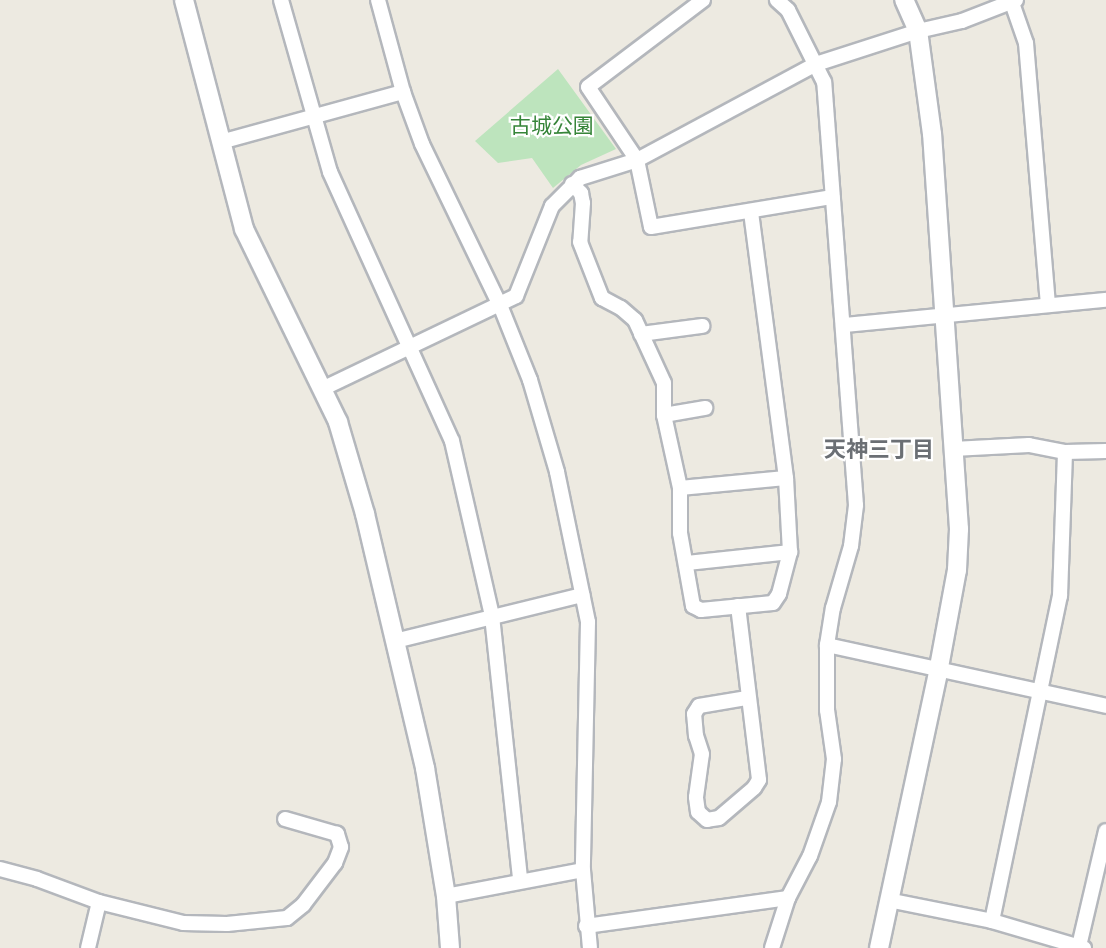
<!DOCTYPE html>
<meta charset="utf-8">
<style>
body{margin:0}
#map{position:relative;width:1106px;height:948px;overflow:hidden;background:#edeae1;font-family:Ubuntu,"Noto Sans JP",sans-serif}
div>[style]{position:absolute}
.green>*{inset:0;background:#bde4bd}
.roads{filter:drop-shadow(2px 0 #b4b7bc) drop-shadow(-2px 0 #b4b7bc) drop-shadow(0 2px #b4b7bc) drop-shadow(0 -2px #b4b7bc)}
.minor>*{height:14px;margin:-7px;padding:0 7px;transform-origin:7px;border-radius:7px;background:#fff}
.tertiary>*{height:18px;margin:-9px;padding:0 9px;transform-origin:9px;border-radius:9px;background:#fff}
span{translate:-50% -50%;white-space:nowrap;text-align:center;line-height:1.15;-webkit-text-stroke:4.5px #fff;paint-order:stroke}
.park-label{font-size:21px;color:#368539}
.neighbourhood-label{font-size:22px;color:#6b6f74;font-weight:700}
</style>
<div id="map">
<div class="green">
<i style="clip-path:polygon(558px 69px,616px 149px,581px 165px,553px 188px,532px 158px,498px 163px,475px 141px)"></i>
</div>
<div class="roads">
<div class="minor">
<i style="left:281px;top:0;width:179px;rotate:74.1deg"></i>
<i style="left:330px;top:172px;width:295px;rotate:65.6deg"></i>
<i style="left:452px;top:441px;width:180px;rotate:77.1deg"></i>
<i style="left:492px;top:616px;width:265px;rotate:83.9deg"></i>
<i style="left:378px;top:0;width:95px;rotate:74.8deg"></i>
<i style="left:403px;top:92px;width:55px;rotate:69.9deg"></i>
<i style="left:422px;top:144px;width:179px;rotate:64.2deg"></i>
<i style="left:500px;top:305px;width:81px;rotate:68.2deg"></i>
<i style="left:530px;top:380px;width:96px;rotate:73.6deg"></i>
<i style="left:557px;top:472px;width:153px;rotate:78.3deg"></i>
<i style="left:588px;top:622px;width:248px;rotate:91.2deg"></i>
<i style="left:583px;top:870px;width:78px;rotate:84.9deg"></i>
<i style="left:703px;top:0;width:144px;rotate:142.9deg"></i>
<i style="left:588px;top:87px;width:88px;rotate:56.1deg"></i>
<i style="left:637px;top:160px;width:68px;rotate:78.2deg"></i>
<i style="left:651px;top:227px;width:184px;rotate:-9.4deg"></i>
<i style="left:1011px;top:0;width:46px;rotate:70.8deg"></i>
<i style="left:1026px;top:43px;width:262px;rotate:85.2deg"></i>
<i style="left:221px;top:142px;width:189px;rotate:-15.4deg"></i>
<i style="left:572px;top:184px;width:13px;rotate:45deg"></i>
<i style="left:581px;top:193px;width:10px;rotate:79deg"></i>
<i style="left:583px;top:203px;width:39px;rotate:94deg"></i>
<i style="left:580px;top:242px;width:60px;rotate:68.6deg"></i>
<i style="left:602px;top:298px;width:21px;rotate:28deg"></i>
<i style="left:621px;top:308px;width:18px;rotate:41deg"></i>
<i style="left:635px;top:320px;width:69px;rotate:65.3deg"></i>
<i style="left:664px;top:383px;width:32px;rotate:90deg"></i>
<i style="left:664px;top:415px;width:75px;rotate:77.6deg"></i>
<i style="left:680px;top:488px;width:45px;rotate:90deg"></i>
<i style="left:680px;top:533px;width:74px;rotate:79.9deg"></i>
<i style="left:693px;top:606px;width:9px;rotate:27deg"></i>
<i style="left:701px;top:610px;width:72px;rotate:-5.6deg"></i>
<i style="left:773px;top:603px;width:11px;rotate:-56deg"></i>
<i style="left:779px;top:594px;width:43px;rotate:-75.3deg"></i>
<i style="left:790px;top:552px;width:74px;rotate:-93.1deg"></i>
<i style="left:786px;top:478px;width:269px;rotate:-97.5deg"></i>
<i style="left:844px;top:325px;width:263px;rotate:-5.5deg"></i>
<i style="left:641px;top:334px;width:62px;rotate:-7.5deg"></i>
<i style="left:322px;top:389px;width:215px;rotate:-25.6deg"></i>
<i style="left:516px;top:296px;width:97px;rotate:-68.2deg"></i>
<i style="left:552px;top:206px;width:40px;rotate:-45deg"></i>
<i style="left:580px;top:178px;width:60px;rotate:-17.5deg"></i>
<i style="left:637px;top:160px;width:203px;rotate:-28.2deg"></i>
<i style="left:816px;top:64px;width:107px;rotate:-17.9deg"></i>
<i style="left:918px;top:31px;width:45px;rotate:-12.8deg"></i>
<i style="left:962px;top:21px;width:58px;rotate:-21.3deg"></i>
<i style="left:664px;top:415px;width:42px;rotate:-9.7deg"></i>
<i style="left:953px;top:449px;width:76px;rotate:-3deg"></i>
<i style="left:1029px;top:445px;width:37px;rotate:11deg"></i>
<i style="left:1065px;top:452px;width:41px;rotate:-1.4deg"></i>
<i style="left:680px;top:488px;width:106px;rotate:-5.4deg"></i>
<i style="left:687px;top:563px;width:104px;rotate:-6.1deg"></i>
<i style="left:738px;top:606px;width:175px;rotate:83.1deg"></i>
<i style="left:759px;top:780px;width:9px;rotate:122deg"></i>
<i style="left:754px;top:788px;width:46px;rotate:139.4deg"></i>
<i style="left:719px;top:818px;width:12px;rotate:171deg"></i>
<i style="left:707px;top:820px;width:12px;rotate:-138deg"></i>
<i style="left:698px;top:812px;width:15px;rotate:-98deg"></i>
<i style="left:696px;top:797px;width:43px;rotate:-82.1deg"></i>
<i style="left:702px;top:754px;width:19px;rotate:-108deg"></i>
<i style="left:696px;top:736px;width:22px;rotate:-95deg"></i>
<i style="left:694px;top:714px;width:9px;rotate:-58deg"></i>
<i style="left:699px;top:706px;width:49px;rotate:-9.5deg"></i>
<i style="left:395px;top:641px;width:193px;rotate:-13.8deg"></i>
<i style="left:827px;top:645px;width:286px;rotate:12.3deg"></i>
<i style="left:0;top:869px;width:38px;rotate:15deg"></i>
<i style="left:37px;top:879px;width:66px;rotate:20.4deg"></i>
<i style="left:99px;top:902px;width:87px;rotate:14deg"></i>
<i style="left:183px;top:923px;width:44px;rotate:1.3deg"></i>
<i style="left:227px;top:924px;width:60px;rotate:-5.7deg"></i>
<i style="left:287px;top:918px;width:21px;rotate:-39deg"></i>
<i style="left:303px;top:905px;width:53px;rotate:-52.7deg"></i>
<i style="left:335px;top:863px;width:17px;rotate:-69deg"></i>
<i style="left:341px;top:847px;width:14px;rotate:-107deg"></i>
<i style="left:337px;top:834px;width:54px;rotate:-163.9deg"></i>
<i style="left:446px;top:896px;width:139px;rotate:-10.7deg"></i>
<i style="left:888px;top:900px;width:106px;rotate:11.4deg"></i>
<i style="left:992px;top:921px;width:96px;rotate:16.4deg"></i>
<i style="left:992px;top:921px;width:332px;rotate:-78.2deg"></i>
<i style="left:1060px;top:596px;width:144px;rotate:-88deg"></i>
<i style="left:586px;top:926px;width:204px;rotate:-7.9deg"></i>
<i style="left:1079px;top:946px;width:118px;rotate:-76.8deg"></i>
<i style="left:88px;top:948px;width:47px;rotate:-76.6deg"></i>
<i style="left:772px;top:948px;width:52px;rotate:-72.3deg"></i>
<i style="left:788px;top:898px;width:47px;rotate:-62.4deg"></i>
<i style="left:810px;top:856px;width:57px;rotate:-70.6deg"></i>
<i style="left:829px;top:802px;width:43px;rotate:-83.4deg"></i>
<i style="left:834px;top:759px;width:49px;rotate:-98.1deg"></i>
<i style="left:827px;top:710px;width:65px;rotate:-90deg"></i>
<i style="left:827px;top:645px;width:37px;rotate:-81deg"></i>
<i style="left:833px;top:608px;width:65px;rotate:-73.8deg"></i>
<i style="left:851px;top:546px;width:41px;rotate:-83deg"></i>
<i style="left:856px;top:505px;width:424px;rotate:-94.3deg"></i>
<i style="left:824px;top:82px;width:80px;rotate:-116.6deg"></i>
<i style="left:788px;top:10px;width:15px;rotate:-138deg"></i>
</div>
<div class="tertiary">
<i style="left:184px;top:0;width:237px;rotate:75.3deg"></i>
<i style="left:244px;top:229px;width:215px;rotate:64deg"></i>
<i style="left:338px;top:422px;width:96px;rotate:73.6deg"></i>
<i style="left:365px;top:514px;width:261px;rotate:76.7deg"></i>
<i style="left:425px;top:768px;width:130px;rotate:80.7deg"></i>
<i style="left:446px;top:896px;width:52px;rotate:85.6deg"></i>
<i style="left:879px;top:948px;width:287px;rotate:-77.9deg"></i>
<i style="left:939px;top:667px;width:99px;rotate:-79.5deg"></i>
<i style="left:957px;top:570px;width:41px;rotate:-87.2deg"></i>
<i style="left:959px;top:529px;width:396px;rotate:-93.9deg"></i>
<i style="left:932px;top:134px;width:104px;rotate:-97.7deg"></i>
<i style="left:918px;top:31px;width:34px;rotate:-114deg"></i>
</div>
</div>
<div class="park-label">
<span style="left:552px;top:125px">古城公園</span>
</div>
<div class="neighbourhood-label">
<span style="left:879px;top:449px">天神三丁目</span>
</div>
</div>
